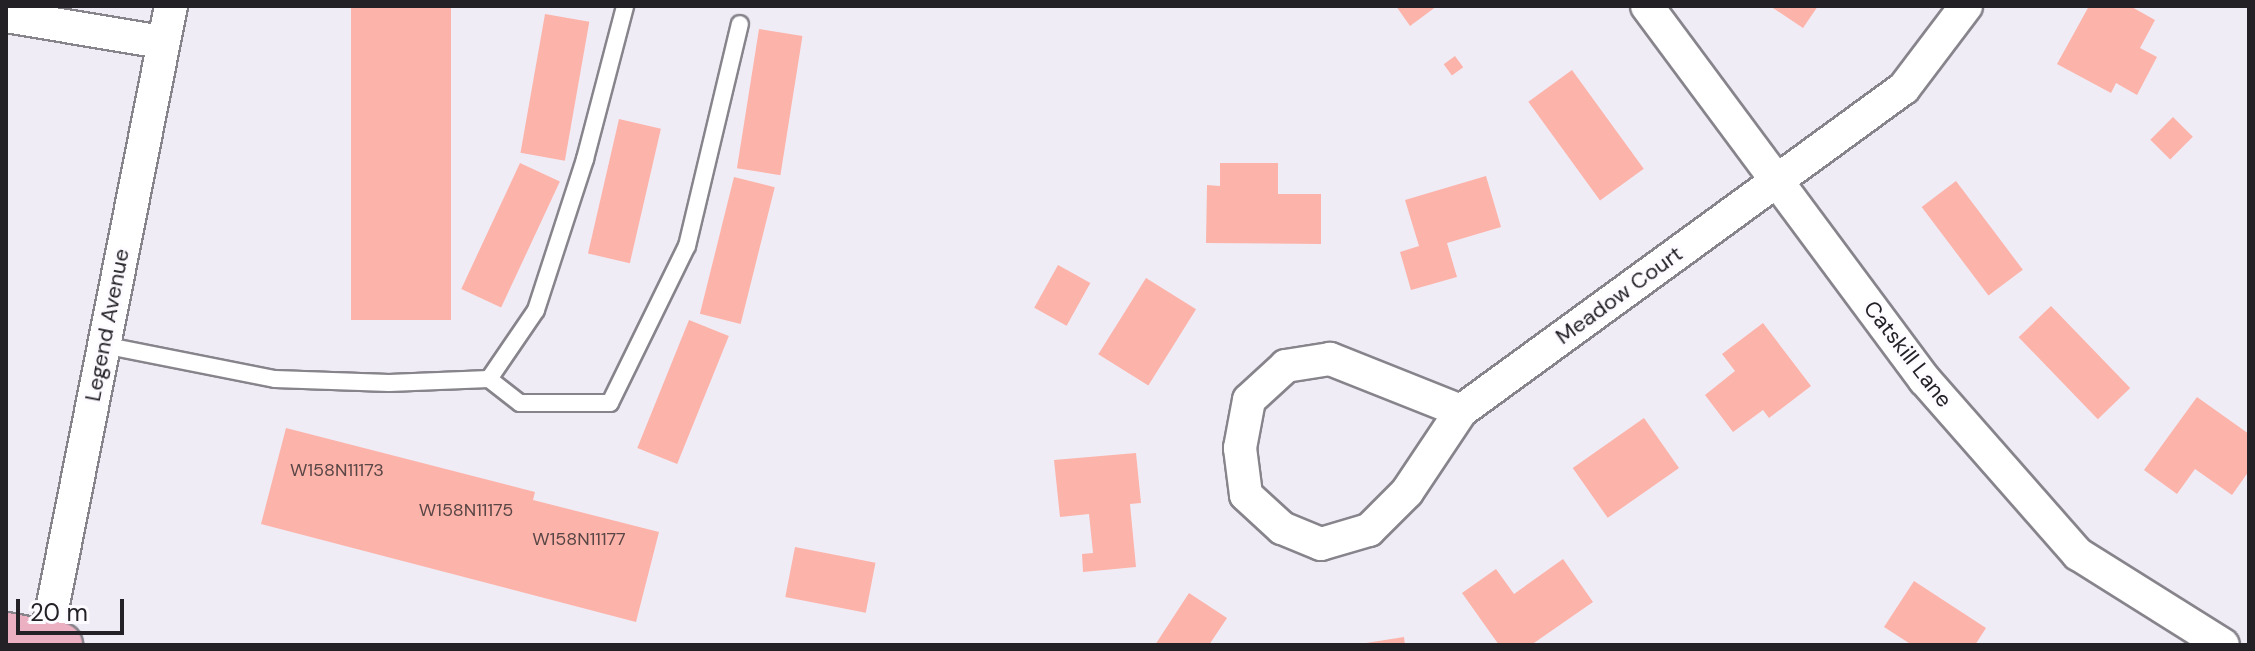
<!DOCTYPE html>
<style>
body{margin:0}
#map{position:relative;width:2255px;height:651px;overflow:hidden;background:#f0ecf6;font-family:"DM Sans",sans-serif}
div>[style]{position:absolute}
.building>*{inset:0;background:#fcb3a9;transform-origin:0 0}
.roads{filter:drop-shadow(2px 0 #88848c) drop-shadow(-2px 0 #88848c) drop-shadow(0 2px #88848c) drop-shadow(0 -2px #88848c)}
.service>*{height:16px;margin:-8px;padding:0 8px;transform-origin:8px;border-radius:8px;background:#fff}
.minor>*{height:32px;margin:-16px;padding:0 16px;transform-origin:16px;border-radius:16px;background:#fff}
.primary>*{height:44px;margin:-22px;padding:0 22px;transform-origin:22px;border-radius:22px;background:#ebb0c2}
span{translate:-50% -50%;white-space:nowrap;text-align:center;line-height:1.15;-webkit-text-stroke:6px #fdfbff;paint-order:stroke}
.number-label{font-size:18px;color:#594646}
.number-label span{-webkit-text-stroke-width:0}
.street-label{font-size:22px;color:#232125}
.frame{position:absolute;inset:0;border:8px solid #232125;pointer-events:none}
.scale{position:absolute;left:16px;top:599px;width:108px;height:36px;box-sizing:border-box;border:4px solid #232125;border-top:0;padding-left:10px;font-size:24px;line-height:28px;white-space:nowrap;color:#232125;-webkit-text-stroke:6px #fdfbff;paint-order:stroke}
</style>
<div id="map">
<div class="building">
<i style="left:351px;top:6px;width:100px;height:314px"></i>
<i style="clip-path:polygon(1396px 6px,1437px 6px,1410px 26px)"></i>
<i style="clip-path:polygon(1770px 6px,1818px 6px,1803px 28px)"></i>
<i style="clip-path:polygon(2089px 6px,2130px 6px,2155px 20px,2140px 48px,2157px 57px,2137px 95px,2116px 83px,2111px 93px,2057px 64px)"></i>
<i style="left:545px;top:14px;width:45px;height:141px;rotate:10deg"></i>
<i style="left:759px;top:29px;width:44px;height:141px;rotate:9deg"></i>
<i style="left:1455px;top:56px;width:14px;height:14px;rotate:54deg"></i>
<i style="left:1572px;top:70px;width:122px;height:54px;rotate:54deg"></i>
<i style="left:2173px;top:117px;width:28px;height:32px;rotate:45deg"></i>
<i style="left:619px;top:119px;width:43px;height:138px;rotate:13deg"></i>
<i style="left:520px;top:163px;width:44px;height:139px;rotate:25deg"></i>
<i style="clip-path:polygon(1220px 163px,1278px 163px,1278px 194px,1321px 194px,1321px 244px,1206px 243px,1207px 185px,1220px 186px)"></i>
<i style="clip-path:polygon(1486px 176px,1501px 227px,1447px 243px,1457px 277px,1411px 290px,1400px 252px,1419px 246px,1405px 200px)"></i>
<i style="left:734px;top:177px;width:42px;height:141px;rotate:14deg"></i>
<i style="left:1956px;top:181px;width:111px;height:43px;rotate:53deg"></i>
<i style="left:1058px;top:265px;width:37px;height:49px;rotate:29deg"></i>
<i style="left:1146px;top:278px;width:59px;height:90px;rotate:32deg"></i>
<i style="left:2051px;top:306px;width:114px;height:45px;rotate:46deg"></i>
<i style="left:689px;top:320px;width:43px;height:138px;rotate:22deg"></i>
<i style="clip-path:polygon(1763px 323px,1811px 386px,1769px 418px,1763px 410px,1733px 432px,1705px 395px,1735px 371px,1722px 354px)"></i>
<i style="clip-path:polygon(2197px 397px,2249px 434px,2249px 471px,2232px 495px,2195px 469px,2177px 494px,2144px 470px)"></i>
<i style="left:1644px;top:418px;width:61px;height:87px;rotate:55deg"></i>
<i style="clip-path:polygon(286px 428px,535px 492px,533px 500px,659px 532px,636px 622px,261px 524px)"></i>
<i style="clip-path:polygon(1136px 453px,1141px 503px,1130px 504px,1136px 567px,1083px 572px,1082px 554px,1093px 553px,1089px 514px,1060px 517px,1054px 460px)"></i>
<i style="left:795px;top:547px;width:82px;height:51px;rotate:11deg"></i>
<i style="clip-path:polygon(1563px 559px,1593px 602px,1531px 645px,1499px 645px,1462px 593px,1496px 569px,1514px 594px)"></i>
<i style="clip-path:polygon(1914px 581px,1986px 628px,1975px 645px,1912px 645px,1884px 627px)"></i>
<i style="clip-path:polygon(1189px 593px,1227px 618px,1209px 645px,1155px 645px)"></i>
<i style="clip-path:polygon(1404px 637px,1405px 645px,1366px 645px,1366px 643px)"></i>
</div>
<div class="roads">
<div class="service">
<i style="left:103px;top:345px;width:175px;rotate:11.2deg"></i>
<i style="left:275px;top:379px;width:114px;rotate:2deg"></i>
<i style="left:389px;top:383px;width:100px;rotate:-2.3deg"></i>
<i style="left:489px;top:379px;width:83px;rotate:-55.7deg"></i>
<i style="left:536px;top:310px;width:159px;rotate:-72deg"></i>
<i style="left:585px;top:159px;width:158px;rotate:-75.3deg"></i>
<i style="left:489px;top:379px;width:39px;rotate:38deg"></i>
<i style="left:520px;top:403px;width:90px"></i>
<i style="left:610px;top:403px;width:175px;rotate:-63.9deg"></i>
<i style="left:687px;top:246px;width:228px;rotate:-76.6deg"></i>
</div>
<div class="minor">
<i style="left:1647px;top:6px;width:466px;rotate:53.4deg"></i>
<i style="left:1925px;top:380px;width:232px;rotate:48.7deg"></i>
<i style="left:2078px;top:554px;width:171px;rotate:32.1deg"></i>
<i style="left:6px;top:16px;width:158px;rotate:9.5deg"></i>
<i style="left:1461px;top:411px;width:141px;rotate:-158.3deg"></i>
<i style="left:1330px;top:359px;width:45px;rotate:171deg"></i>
<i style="left:1286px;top:366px;width:50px;rotate:137.4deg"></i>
<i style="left:1249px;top:400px;width:49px;rotate:100.6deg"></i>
<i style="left:1240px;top:448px;width:47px;rotate:82.7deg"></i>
<i style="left:1246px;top:495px;width:49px;rotate:42.5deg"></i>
<i style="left:1282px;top:528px;width:42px;rotate:22.3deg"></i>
<i style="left:1321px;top:544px;width:50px;rotate:-16.3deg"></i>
<i style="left:1369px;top:530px;width:54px;rotate:-45deg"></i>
<i style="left:1407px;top:492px;width:97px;rotate:-56.3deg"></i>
<i style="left:1461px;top:411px;width:548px;rotate:-36.1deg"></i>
<i style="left:1904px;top:88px;width:103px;rotate:-52.9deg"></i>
<i style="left:45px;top:645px;width:651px;rotate:-78.85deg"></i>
</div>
<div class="primary">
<i style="left:6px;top:635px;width:55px;rotate:10.5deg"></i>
</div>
</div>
<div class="number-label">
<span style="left:337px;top:470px">W158N11173</span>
<span style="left:466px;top:510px">W158N11175</span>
<span style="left:579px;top:539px">W158N11177</span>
</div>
<div class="street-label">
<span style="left:1619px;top:295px;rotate:-36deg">Meadow Court</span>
<span style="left:107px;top:325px;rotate:-79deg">Legend Avenue</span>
<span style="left:1908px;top:354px;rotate:52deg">Catskill Lane</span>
</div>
<div class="frame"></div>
<div class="scale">20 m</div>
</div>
